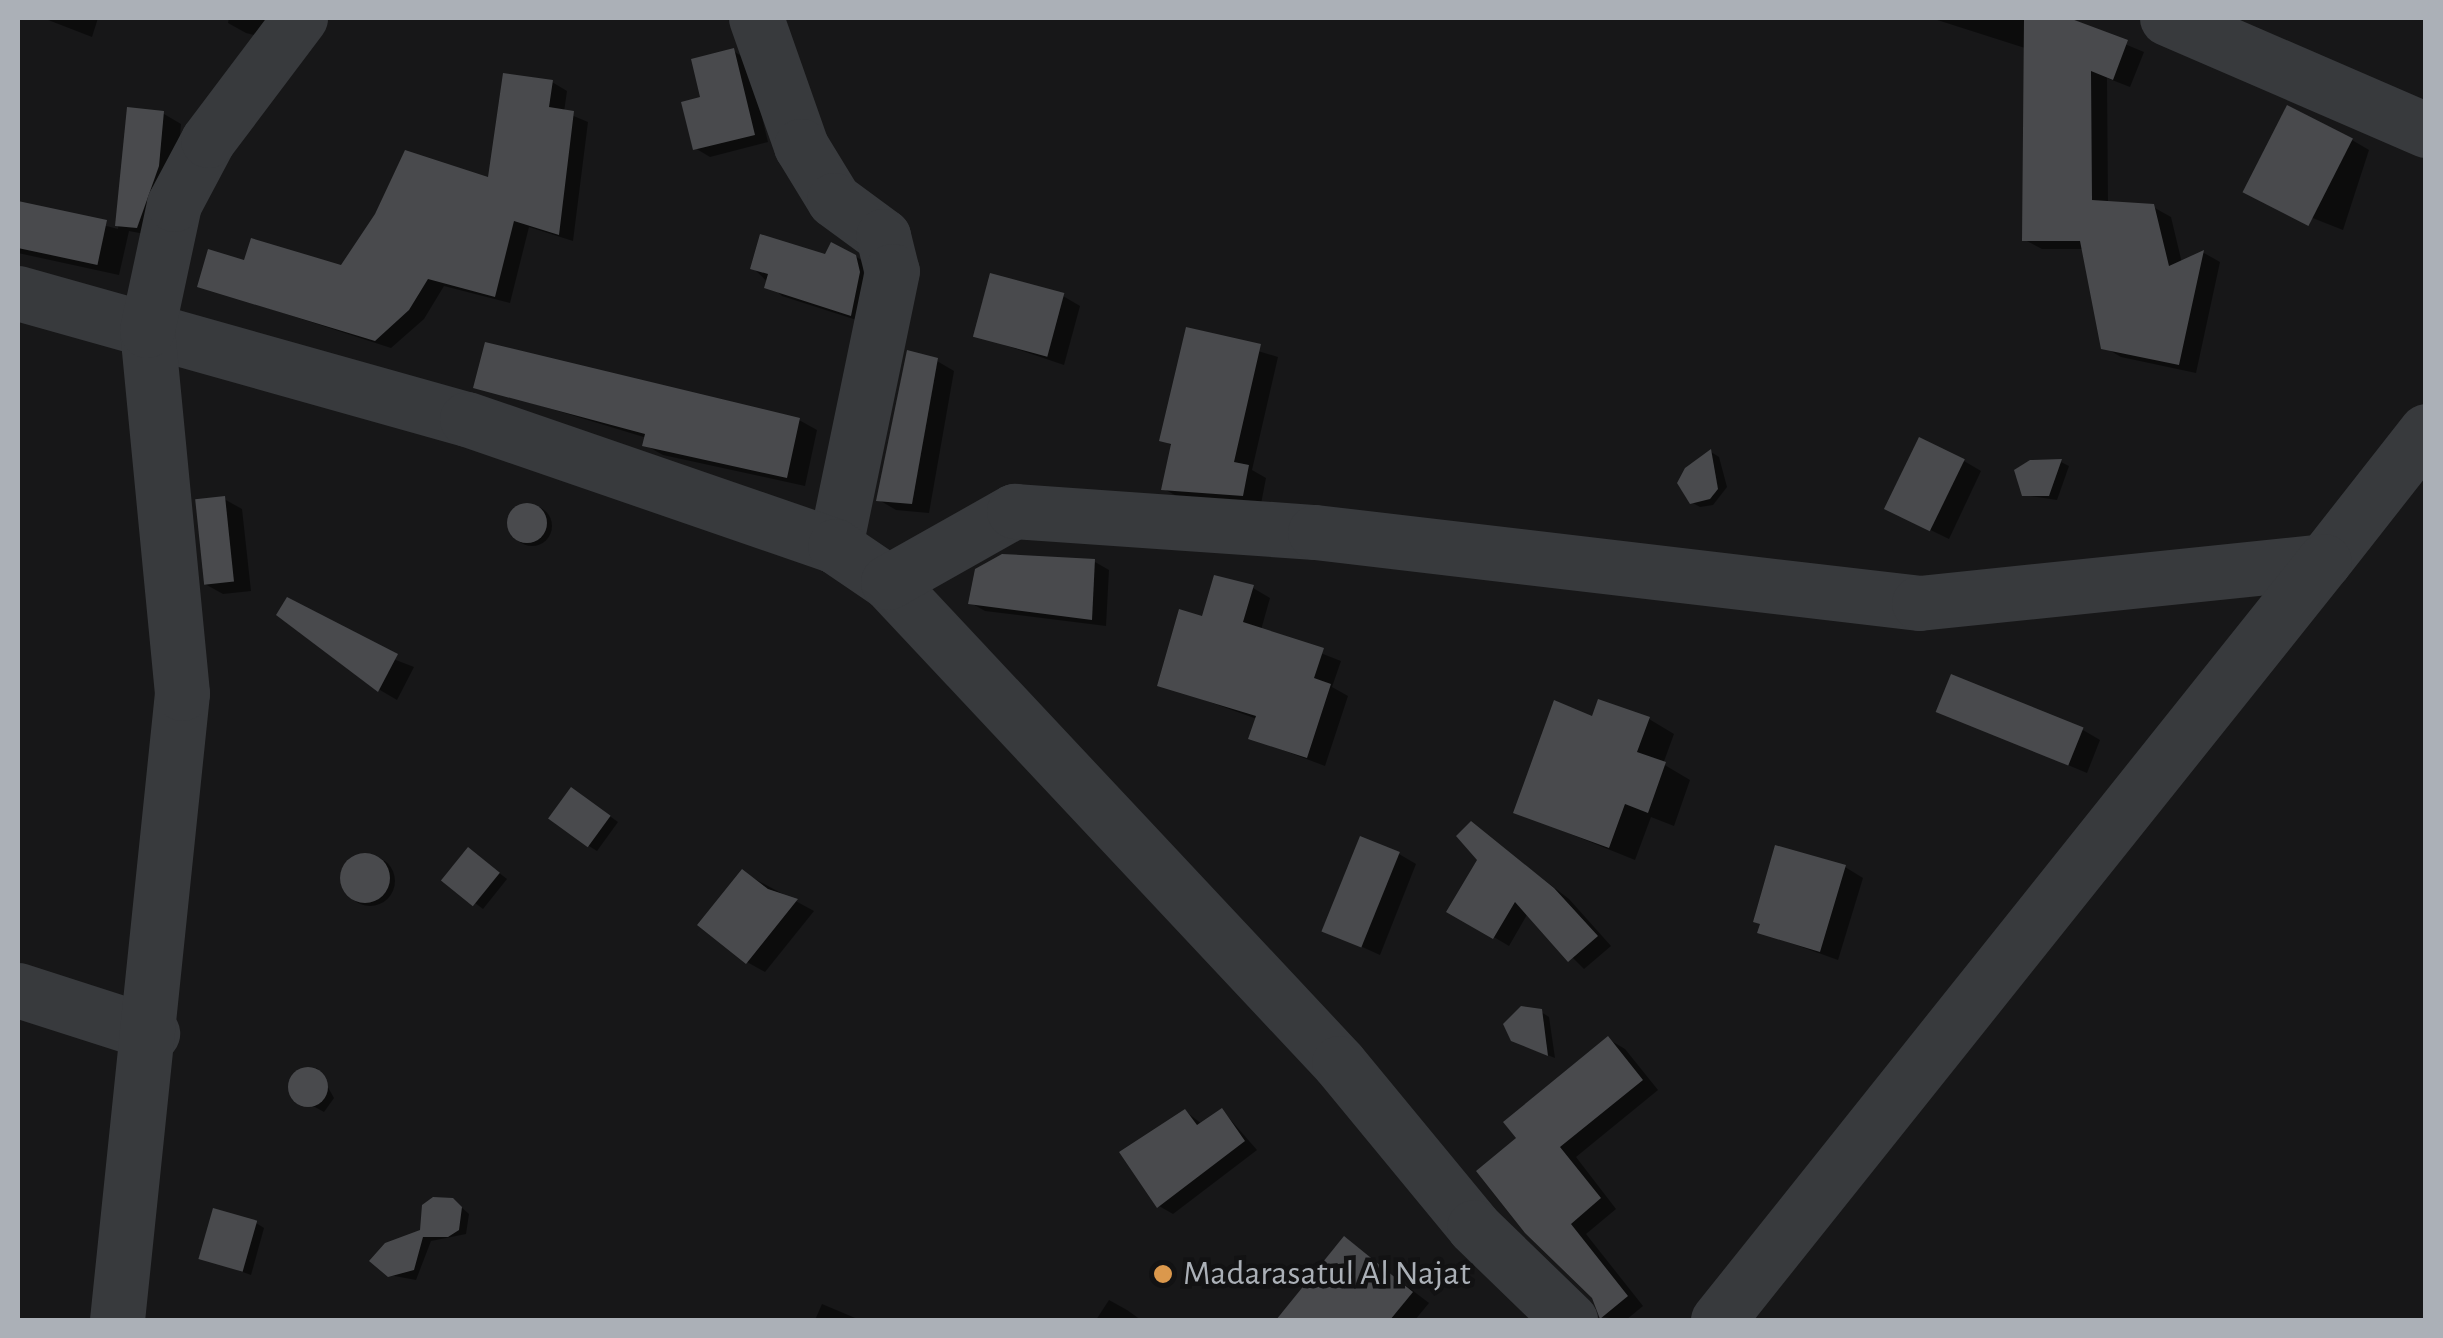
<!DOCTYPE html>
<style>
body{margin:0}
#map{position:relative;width:2443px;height:1338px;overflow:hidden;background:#171718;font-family:"Alegreya Sans",sans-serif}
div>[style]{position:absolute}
.shadow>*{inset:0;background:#0007}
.round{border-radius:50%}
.building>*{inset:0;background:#494a4d;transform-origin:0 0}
.minor>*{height:55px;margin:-27.5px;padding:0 27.5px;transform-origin:27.5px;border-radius:27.5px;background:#383a3d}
.dots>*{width:28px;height:28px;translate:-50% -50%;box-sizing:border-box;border:5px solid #121213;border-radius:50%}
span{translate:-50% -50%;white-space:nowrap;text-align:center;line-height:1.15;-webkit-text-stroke:9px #121213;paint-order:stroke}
.poi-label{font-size:35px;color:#abb0b7}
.left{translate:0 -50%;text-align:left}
.frame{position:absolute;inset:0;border:20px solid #abb0b7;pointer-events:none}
</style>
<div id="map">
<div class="shadow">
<i style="clip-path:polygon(43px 18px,98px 18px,92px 37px)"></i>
<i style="clip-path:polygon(229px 18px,288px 18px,270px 39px,246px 33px,228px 23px)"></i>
<i style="clip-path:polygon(1931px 18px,2062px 18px,2144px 52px,2130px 87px,2107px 78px,2108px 204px,2153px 207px,2171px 217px,2182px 263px,2204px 253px,2220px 262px,2196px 373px,2121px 357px,2104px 347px,2084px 249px,2042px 249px,2025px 240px,2028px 49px)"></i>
<i style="clip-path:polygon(733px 51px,748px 60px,768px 142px,710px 157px,695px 148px,703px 99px)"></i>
<i style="clip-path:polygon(552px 82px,567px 91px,564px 112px,588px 122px,573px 241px,529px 227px,510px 303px,444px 286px,424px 319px,391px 348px,200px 286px,245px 264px,342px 268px,490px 181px)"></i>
<i style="clip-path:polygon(130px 110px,164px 114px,181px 124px,176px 177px,155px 236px,129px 231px,119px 275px,18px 253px,18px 203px,118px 229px)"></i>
<i style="clip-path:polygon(2352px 140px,2369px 150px,2343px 230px,2259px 197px)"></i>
<i style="clip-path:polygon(847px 251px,863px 261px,866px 323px,782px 296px,753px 268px)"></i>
<i style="clip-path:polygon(1063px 296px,1080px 306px,1064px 365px,975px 335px)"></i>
<i style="clip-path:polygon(1188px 330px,1278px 357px,1252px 470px,1266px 478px,1261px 504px,1182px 499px,1164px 489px,1173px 446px,1162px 440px)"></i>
<i style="clip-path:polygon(937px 361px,954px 371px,929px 513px,896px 510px,879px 500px)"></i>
<i style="clip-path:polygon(476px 386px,799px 420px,817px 430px,805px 486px,663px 455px,645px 445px,647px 438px)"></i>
<i style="clip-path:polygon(1711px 452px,1719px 457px,1727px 487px,1713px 505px,1700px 507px,1691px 502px)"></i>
<i style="clip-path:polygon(1964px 461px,1981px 471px,1949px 539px,1906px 518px)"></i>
<i style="clip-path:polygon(2061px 462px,2069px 466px,2057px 500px,2024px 495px)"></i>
<i style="clip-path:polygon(224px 499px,242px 509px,251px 591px,223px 594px,205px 584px)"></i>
<i class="round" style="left:512px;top:506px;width:40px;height:40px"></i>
<i style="clip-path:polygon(1095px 562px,1109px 570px,1106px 626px,985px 611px,971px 603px)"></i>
<i style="clip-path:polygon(1253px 588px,1270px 598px,1261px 630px,1341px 661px,1332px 687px,1348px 696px,1325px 766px,1251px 738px,1257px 719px,1160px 684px)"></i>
<i style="clip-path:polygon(279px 615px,414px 667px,397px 700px,380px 690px)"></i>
<i style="clip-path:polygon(1939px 711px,2083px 730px,2100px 740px,2087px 773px)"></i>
<i style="clip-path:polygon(1593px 719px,1649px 719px,1674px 734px,1663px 764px,1690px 780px,1674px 826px,1651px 817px,1635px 860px,1516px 812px)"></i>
<i style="clip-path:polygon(580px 795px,618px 822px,597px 851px,589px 846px)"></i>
<i style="clip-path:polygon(1471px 824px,1569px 899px,1611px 946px,1584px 969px,1528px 913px,1509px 946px,1450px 911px,1480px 859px)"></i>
<i style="clip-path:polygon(1399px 854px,1416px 864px,1380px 955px,1327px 931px)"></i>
<i style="clip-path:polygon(476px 855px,507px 879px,483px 909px,445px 880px)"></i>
<i class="round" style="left:345px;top:856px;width:50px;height:50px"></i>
<i style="clip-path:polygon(1845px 867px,1863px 878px,1838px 960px,1760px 932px)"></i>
<i style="clip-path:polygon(742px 872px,814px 911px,765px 972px,747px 962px)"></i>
<i style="clip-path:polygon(1541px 1012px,1549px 1017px,1555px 1058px,1522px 1045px)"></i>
<i style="clip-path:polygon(1608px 1039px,1625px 1049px,1658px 1090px,1576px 1157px,1616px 1209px,1586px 1234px,1643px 1306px,1626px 1320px,1602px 1317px,1519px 1138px)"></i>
<i style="clip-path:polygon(317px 1068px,334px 1098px,324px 1112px,293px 1095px,295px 1075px)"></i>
<i style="clip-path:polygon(1222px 1110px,1257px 1150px,1173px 1214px,1159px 1206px,1185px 1111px,1202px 1124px)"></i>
<i style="clip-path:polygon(453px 1200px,469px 1214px,466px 1234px,431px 1241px,416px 1280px,389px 1275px)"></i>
<i style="clip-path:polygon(256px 1223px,264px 1228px,251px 1275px,201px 1257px)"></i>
<i style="clip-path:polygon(1345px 1239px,1429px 1303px,1415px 1320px,1297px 1320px,1286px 1312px)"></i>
<i style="clip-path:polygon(1109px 1300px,1127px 1310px,1141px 1320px,1096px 1320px)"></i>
<i style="clip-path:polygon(822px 1304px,860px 1320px,815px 1320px)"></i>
</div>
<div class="building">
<i style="clip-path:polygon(2024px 18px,2069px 18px,2128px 40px,2113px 80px,2091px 71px,2092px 200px,2154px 204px,2169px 266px,2204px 250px,2179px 365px,2101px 349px,2080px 241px,2022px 241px)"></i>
<i style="clip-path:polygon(734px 48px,755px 135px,693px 150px,681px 102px,700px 97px,691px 59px)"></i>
<i style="clip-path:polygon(503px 73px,553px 80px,549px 107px,574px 111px,559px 235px,514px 221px,495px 297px,428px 279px,409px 310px,375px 341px,197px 287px,208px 249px,244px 260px,251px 238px,341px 265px,375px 214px,405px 150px,488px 177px)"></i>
<i style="left:2287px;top:105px;width:74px;height:98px;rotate:27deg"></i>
<i style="clip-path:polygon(127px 107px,164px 111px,159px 166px,137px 228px,115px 226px)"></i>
<i style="left:18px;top:201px;width:91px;height:46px;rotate:12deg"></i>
<i style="clip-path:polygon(760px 234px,825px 254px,831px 242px,856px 255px,860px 272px,851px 316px,764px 288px,768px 274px,750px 269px)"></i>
<i style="left:990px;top:273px;width:77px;height:66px;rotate:15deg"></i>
<i style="clip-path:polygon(1186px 327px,1261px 344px,1234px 462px,1249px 465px,1243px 496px,1161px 490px,1171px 444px,1159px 441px)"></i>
<i style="clip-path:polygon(485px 342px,800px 418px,787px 478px,642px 446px,645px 434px,473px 388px)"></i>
<i style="clip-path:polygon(907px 350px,938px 358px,912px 504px,876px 501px)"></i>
<i style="left:1919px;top:437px;width:51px;height:80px;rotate:26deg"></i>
<i style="clip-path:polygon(1711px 449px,1718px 489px,1710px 499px,1690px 504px,1677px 483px,1685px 468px)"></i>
<i style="clip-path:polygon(2062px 459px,2049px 496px,2022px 496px,2014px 470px,2030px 460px)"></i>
<i style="left:225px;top:496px;width:86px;height:30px;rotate:84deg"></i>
<i class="round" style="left:507px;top:503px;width:40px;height:40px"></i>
<i style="clip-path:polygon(1002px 554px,1095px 559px,1092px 620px,968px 604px,975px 569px)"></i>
<i style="clip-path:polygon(1214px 575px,1254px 585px,1243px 622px,1324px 648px,1314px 678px,1331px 684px,1307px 758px,1248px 739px,1256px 716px,1157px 686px,1179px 609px,1202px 616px)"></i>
<i style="clip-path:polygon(287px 597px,398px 654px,378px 692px,276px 615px)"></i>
<i style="left:1951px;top:674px;width:143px;height:41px;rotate:22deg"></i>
<i style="clip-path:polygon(1598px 699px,1650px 717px,1637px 752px,1666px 762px,1648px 813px,1625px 804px,1609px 848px,1513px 813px,1554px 700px,1592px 716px)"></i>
<i style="left:571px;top:787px;width:49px;height:39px;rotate:36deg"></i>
<i style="clip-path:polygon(1471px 821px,1554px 888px,1598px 936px,1568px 962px,1515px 902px,1493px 939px,1446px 912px,1477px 860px,1456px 836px)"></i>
<i style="left:1360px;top:836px;width:43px;height:103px;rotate:22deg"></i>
<i style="clip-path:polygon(1775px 845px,1846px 865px,1820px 952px,1757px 933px,1760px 924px,1753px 922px)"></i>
<i style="left:468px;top:847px;width:41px;height:43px;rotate:39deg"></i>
<i class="round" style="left:340px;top:853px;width:50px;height:50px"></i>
<i style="clip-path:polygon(742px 869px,768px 889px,798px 899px,746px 964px,697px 925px)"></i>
<i style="clip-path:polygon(1521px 1006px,1542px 1009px,1548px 1056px,1511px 1041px,1503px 1024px)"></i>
<i style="clip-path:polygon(1608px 1036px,1643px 1080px,1560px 1147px,1601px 1198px,1571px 1224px,1628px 1296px,1600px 1319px,1592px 1298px,1525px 1233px,1476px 1171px,1516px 1138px,1503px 1122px)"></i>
<i class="round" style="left:288px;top:1067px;width:40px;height:40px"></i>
<i style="clip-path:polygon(1222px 1108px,1245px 1141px,1157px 1208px,1119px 1152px,1185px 1109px,1197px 1125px)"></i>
<i style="clip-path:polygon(433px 1197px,453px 1198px,462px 1207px,459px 1230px,448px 1237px,423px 1237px,414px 1270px,388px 1277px,369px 1261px,385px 1243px,420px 1230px,422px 1205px)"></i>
<i style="left:213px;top:1208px;width:46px;height:53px;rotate:16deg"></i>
<i style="clip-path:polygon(1344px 1236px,1413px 1292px,1390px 1320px,1276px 1320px)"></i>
</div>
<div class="minor">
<i style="left:756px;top:18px;width:136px;rotate:70.6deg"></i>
<i style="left:801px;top:146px;width:63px;rotate:58.6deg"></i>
<i style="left:834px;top:200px;width:61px;rotate:36.3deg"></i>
<i style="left:883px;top:236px;width:36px;rotate:76deg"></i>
<i style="left:892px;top:271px;width:281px;rotate:101.7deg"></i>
<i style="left:2167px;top:18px;width:282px;rotate:23.4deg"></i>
<i style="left:18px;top:293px;width:466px;rotate:15.7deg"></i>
<i style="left:467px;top:419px;width:389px;rotate:19deg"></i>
<i style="left:835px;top:546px;width:64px;rotate:34.2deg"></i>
<i style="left:888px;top:582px;width:659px;rotate:46.84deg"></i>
<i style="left:1339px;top:1063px;width:212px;rotate:50.5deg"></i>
<i style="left:1474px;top:1227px;width:134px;rotate:44.1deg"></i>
<i style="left:888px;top:582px;width:145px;rotate:-29.4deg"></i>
<i style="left:1014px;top:511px;width:302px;rotate:4deg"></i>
<i style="left:1315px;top:532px;width:608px;rotate:6.7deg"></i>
<i style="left:1919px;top:603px;width:407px;rotate:-5.9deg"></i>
<i style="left:2324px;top:561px;width:165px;rotate:-51.9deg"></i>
<i style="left:18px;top:990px;width:141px;rotate:17.8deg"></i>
<i style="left:117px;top:1320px;width:630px;rotate:-84.08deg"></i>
<i style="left:182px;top:693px;width:365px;rotate:-95.5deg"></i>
<i style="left:147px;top:330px;width:129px;rotate:-77.9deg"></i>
<i style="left:174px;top:204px;width:72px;rotate:-62deg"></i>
<i style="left:208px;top:140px;width:153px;rotate:-53deg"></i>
<i style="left:1718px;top:1320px;width:971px;rotate:-51.4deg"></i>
</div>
<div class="dots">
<i style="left:1163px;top:1274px;background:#db984c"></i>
</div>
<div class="poi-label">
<span class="left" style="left:1183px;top:1274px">Madarasatul Al Najat</span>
</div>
<div class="frame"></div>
</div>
